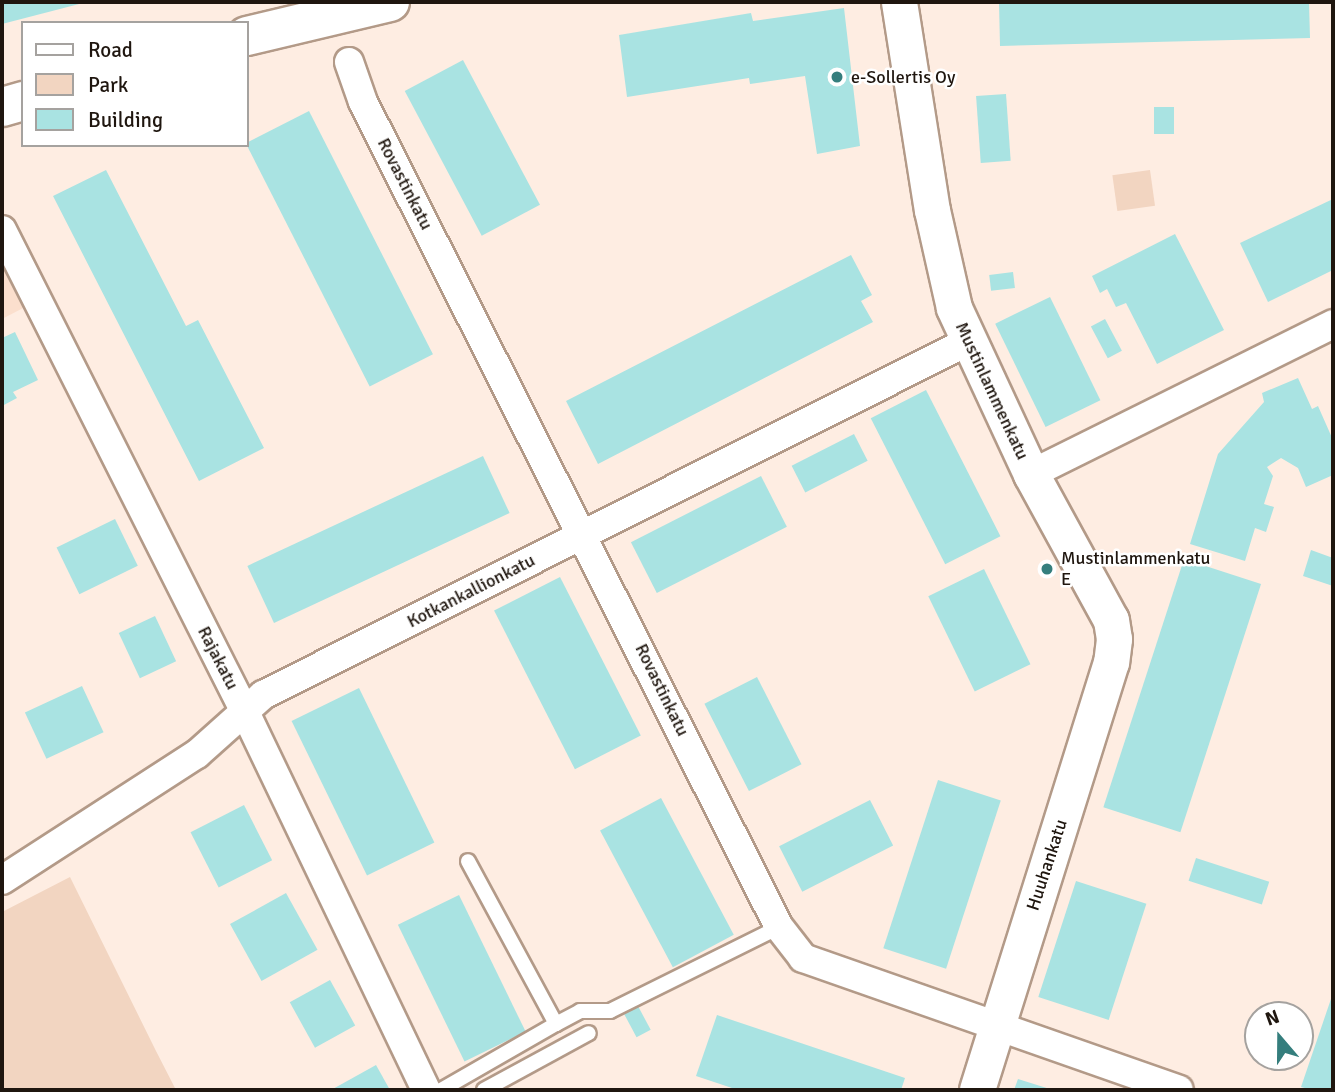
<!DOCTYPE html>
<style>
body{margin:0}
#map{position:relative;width:1335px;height:1092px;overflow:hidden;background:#feede2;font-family:Signika,sans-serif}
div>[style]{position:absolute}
.built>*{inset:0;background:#fbdfcd}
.green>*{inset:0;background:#f2d5c1;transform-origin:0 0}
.building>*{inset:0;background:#a9e3e2;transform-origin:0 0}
.roads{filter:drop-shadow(2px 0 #b39a88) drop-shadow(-2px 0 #b39a88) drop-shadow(0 2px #b39a88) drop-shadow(0 -2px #b39a88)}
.service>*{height:14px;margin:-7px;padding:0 7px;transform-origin:7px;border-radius:7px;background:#fff}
.minor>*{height:28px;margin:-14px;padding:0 14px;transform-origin:14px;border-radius:14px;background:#fff}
.tertiary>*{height:35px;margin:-17.5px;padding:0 17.5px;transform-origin:17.5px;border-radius:17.5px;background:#fff}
.secondary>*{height:38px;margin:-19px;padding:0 19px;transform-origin:19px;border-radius:19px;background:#fff}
.dots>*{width:19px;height:19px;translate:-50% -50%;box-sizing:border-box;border:4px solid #fff;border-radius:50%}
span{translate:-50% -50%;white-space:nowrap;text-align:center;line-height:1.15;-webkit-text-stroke:5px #fff;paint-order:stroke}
.poi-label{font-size:18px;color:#1f160f}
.left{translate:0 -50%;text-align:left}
.street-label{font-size:18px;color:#1f160f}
.frame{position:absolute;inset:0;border:4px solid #1f160f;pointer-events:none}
.legend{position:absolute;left:21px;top:21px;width:228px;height:126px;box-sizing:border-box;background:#fff;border:2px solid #a5a29f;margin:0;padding:9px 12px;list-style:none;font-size:21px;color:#1f160f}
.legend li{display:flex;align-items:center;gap:14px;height:35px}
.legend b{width:35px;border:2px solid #a5a29f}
.north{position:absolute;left:1244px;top:1001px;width:70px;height:70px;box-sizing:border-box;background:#fff;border:2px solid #a5a29f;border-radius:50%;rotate:340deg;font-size:19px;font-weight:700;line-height:28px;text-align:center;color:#1f160f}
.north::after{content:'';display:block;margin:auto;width:24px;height:32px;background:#357e7d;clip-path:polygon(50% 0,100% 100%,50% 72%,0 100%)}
</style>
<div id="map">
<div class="built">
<i style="clip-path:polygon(2px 261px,27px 306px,2px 319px)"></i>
</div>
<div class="green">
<i style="left:1150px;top:170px;width:36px;height:38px;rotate:82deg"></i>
<i style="clip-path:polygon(70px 877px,156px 1051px,176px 1090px,2px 1090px,2px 912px)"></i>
</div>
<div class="building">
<i style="clip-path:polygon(2px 2px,83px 2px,83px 3px,2px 24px)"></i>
<i style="clip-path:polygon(999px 2px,1309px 2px,1310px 38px,1000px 46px)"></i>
<i style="clip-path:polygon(844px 8px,860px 146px,817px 154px,805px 76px,750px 84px,749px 78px,627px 97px,619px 35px,751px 13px,753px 21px)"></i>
<i style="left:463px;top:60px;width:164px;height:66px;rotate:62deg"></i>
<i style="left:1006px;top:94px;width:67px;height:30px;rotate:86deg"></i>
<i style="left:1154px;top:107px;width:20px;height:27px"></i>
<i style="left:309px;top:111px;width:273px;height:71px;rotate:63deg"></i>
<i style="clip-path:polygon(106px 170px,186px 326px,198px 320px,264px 448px,199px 481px,53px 196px)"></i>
<i style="clip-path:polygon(1333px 199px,1333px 270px,1268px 302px,1240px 243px)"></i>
<i style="clip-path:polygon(1175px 234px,1224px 330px,1157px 364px,1126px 303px,1116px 307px,1107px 289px,1100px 293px,1092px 276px)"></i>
<i style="clip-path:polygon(851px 255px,872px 295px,861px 301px,873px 322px,598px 464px,566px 401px)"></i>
<i style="left:1013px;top:272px;width:16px;height:24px;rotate:83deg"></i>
<i style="left:1050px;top:297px;width:115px;height:61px;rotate:64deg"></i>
<i style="left:1105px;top:319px;width:36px;height:16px;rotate:62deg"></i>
<i style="clip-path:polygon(15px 332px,38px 380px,13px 392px,17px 398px,2px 406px,2px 338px)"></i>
<i style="clip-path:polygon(1298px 378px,1312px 409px,1318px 406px,1333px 440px,1333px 475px,1306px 487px,1298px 468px,1281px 458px,1267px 467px,1273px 476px,1264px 504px,1274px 507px,1266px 532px,1255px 528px,1245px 561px,1190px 544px,1218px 454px,1264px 402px,1262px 393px)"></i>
<i style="left:926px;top:390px;width:164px;height:62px;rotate:63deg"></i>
<i style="left:854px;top:434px;width:30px;height:70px;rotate:63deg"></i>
<i style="left:483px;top:456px;width:63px;height:260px;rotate:65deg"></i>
<i style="left:761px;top:476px;width:57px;height:146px;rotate:63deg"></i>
<i style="left:115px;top:519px;width:52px;height:65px;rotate:64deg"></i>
<i style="clip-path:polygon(1311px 550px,1333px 558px,1333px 586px,1303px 576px)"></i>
<i style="left:1184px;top:559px;width:81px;height:261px;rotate:18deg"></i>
<i style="left:984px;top:569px;width:106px;height:62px;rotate:64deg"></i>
<i style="left:560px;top:577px;width:178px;height:74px;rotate:63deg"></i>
<i style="left:155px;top:616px;width:50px;height:40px;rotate:65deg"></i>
<i style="left:757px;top:677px;width:98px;height:59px;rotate:63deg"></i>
<i style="left:82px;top:686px;width:51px;height:63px;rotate:65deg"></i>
<i style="left:359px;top:688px;width:172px;height:75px;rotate:64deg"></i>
<i style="left:938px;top:780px;width:66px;height:177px;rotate:18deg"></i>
<i style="left:661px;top:798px;width:155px;height:69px;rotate:62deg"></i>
<i style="left:870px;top:800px;width:51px;height:102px;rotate:63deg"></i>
<i style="left:244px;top:805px;width:62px;height:60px;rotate:63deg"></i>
<i style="left:1196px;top:858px;width:77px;height:24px;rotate:18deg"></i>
<i style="left:1076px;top:881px;width:74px;height:122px;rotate:18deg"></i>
<i style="left:286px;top:893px;width:65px;height:64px;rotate:61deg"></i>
<i style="left:459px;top:895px;width:152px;height:68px;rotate:64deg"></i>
<i style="left:330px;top:980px;width:52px;height:46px;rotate:61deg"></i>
<i style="clip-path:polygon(1333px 993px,1333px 1090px,1312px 1090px,1301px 1087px)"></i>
<i style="left:638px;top:1006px;width:27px;height:16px;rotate:62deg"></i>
<i style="clip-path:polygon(717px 1015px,905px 1078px,901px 1090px,738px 1090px,696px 1076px)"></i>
<i style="clip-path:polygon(376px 1065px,390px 1090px,331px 1090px)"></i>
<i style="clip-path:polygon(1018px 1079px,1053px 1090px,1014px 1090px)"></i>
</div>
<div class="roads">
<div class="service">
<i style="left:556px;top:1024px;width:27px;rotate:-28deg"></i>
<i style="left:580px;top:1011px;width:30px"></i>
<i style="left:610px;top:1011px;width:189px;rotate:-26.4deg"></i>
<i style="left:441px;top:1090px;width:133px;rotate:-29.9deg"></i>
<i style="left:556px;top:1024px;width:185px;rotate:-118.4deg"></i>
<i style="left:484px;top:1090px;width:119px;rotate:-28.5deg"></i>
</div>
<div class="minor">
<i style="left:349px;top:62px;width:42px;rotate:70.7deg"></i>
<i style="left:363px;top:102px;width:924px;rotate:63.24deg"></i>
<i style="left:779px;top:927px;width:39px;rotate:52deg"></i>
<i style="left:803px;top:958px;width:398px;rotate:19.3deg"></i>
<i style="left:2px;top:230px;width:538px;rotate:63.24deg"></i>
<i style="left:244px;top:710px;width:421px;rotate:64.4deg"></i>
<i style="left:1031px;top:474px;width:337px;rotate:-26.4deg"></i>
<i style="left:2px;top:880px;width:232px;rotate:-32.9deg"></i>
<i style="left:197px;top:754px;width:89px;rotate:-41.8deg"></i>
<i style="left:263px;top:695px;width:788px;rotate:-26.63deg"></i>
</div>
<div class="tertiary">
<i style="left:899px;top:2px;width:211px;rotate:81deg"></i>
<i style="left:932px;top:210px;width:100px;rotate:77.3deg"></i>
<i style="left:954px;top:308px;width:183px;rotate:65.1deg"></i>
<i style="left:1031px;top:474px;width:166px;rotate:61.3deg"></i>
<i style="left:1111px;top:620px;width:19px;rotate:81deg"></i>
<i style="left:1114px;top:639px;width:23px;rotate:97deg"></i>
<i style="left:1111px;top:662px;width:448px;rotate:107.4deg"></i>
</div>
<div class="secondary">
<i style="left:247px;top:36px;width:147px;rotate:-13.4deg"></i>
<i style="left:2px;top:107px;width:22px;rotate:-16deg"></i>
</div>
</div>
<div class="dots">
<i style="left:837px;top:77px;background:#357e7d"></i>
<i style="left:1047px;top:569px;background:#357e7d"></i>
</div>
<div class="poi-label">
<span class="left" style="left:851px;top:77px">e-Sollertis Oy</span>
<span class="left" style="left:1061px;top:569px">Mustinlammenkatu<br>E</span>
</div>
<div class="street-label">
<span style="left:405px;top:184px;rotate:63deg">Rovastinkatu</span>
<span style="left:992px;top:391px;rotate:65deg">Mustinlammenkatu</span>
<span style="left:471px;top:591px;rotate:-27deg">Kotkankallionkatu</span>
<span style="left:218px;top:658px;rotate:63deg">Rajakatu</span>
<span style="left:662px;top:690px;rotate:64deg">Rovastinkatu</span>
<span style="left:1047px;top:865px;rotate:-72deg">Huuhankatu</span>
</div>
<div class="frame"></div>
<ul class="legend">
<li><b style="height:9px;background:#fff"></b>Road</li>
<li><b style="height:19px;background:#f2d5c1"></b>Park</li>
<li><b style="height:19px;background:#a9e3e2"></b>Building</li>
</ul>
<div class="north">N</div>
</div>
